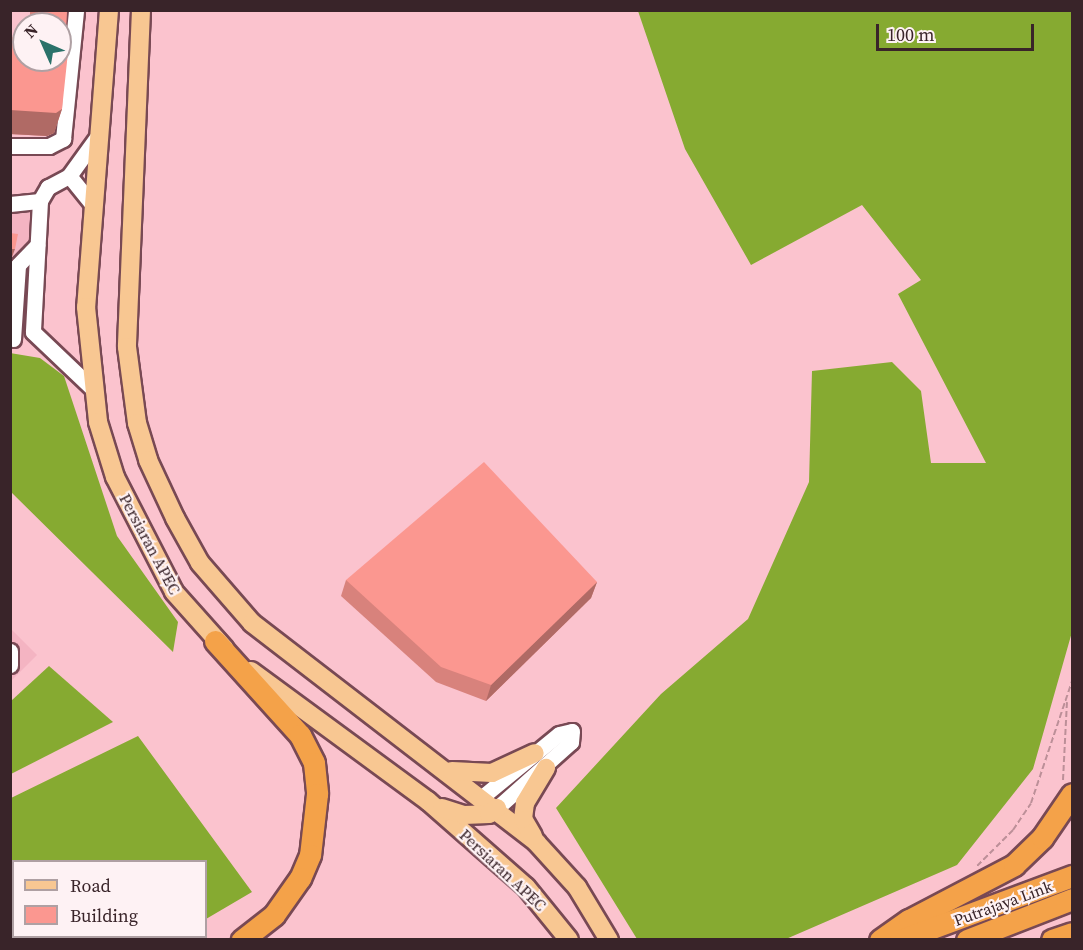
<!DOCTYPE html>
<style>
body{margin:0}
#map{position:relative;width:1083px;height:950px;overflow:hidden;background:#fbc3ce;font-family:"Source Serif 4",serif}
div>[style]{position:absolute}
.built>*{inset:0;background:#f4b4c2}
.forest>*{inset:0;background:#86aa31}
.path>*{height:2px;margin-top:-1px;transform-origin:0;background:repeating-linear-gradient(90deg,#bc8f98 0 6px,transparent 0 9px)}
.roads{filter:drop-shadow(2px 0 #784954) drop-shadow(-2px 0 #784954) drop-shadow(0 2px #784954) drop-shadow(0 -2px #784954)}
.minor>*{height:15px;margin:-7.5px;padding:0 7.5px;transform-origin:7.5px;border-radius:7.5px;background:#fff}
.major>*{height:18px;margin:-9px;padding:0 9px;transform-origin:9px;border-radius:9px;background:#f8c792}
.highway>*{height:21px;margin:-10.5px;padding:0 10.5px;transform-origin:10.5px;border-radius:10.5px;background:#f4a249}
.wall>*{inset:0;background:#d8827c}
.shaded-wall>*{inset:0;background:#b06a65}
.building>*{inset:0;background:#fb9790}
span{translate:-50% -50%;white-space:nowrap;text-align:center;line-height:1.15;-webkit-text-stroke:4.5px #fef2f4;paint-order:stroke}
.street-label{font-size:16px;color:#392429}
.frame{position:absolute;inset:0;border:12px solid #392429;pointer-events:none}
.legend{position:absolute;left:12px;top:860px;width:195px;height:78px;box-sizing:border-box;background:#fef2f4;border:2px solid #afa0a3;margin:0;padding:8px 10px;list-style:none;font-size:18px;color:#392429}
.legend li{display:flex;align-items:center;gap:12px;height:30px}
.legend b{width:30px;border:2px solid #afa0a3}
.north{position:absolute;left:12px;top:12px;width:60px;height:60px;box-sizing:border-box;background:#fef2f4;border:2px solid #afa0a3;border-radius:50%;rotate:315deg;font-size:16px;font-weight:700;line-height:24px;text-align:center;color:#392429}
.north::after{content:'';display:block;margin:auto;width:21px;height:27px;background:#2b726a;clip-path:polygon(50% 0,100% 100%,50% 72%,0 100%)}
.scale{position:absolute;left:876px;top:24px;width:158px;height:27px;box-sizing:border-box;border:3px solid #392429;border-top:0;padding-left:8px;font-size:18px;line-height:21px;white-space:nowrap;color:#392429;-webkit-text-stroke:4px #fef2f4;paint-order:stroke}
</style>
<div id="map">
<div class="built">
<i style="clip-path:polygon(36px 205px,30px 335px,11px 335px,11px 208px)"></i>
<i style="clip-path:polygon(11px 629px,37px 655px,11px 681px)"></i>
</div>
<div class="forest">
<i style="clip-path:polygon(638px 11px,1072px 11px,1072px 632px,1033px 769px,957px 865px,786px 939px,637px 939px,556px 808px,661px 694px,748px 619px,809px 482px,812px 371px,892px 362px,921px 391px,931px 463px,986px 463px,898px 294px,921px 280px,862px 205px,751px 265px,685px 149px)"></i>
<i style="clip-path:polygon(10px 353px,40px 358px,64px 376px,117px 536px,178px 622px,173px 652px,11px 492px)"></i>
<i style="clip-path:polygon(49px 666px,113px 722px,11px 774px,11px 701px)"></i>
<i style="clip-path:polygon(138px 736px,252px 892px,206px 919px,206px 862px,14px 862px,13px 929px,11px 929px,11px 798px)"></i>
<i style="clip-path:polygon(43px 937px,153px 937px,144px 940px)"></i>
</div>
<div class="path">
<i style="left:1063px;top:780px;width:78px;rotate:-87.1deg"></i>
<i style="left:977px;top:866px;width:51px;rotate:-45deg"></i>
<i style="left:1013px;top:830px;width:32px;rotate:-56deg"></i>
<i style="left:1031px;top:803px;width:129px;rotate:-71.4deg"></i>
</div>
<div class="roads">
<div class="minor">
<i style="left:10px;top:146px;width:39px"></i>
<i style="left:49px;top:146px;width:16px;rotate:-27deg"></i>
<i style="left:63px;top:139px;width:130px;rotate:-84.2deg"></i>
<i style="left:69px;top:176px;width:24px;rotate:152deg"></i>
<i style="left:48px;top:187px;width:16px;rotate:120deg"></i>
<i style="left:40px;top:201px;width:131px;rotate:93.1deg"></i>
<i style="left:33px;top:332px;width:84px;rotate:43.6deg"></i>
<i style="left:10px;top:204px;width:30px;rotate:-6deg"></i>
<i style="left:92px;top:204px;width:36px;rotate:-129deg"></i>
<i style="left:69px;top:176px;width:48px;rotate:-54.3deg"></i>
<i style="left:13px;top:339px;width:74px;rotate:-86.1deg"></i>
<i style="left:18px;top:265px;width:28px;rotate:-46deg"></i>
<i style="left:10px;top:651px;width:14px;rotate:90deg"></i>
<i style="left:482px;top:797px;width:99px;rotate:-39.3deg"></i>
<i style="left:559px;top:734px;width:13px;rotate:-13deg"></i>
<i style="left:572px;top:731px;width:11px;rotate:95deg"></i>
<i style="left:571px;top:742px;width:99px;rotate:138.3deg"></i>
</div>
<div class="major">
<i style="left:109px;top:10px;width:298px;rotate:94.4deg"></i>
<i style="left:86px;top:307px;width:116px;rotate:84deg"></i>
<i style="left:98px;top:422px;width:58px;rotate:72.8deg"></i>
<i style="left:115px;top:477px;width:129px;rotate:62.8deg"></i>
<i style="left:174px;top:592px;width:76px;rotate:48.2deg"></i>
<i style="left:141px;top:10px;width:337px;rotate:92.4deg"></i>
<i style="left:127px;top:347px;width:77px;rotate:82.5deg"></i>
<i style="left:137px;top:423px;width:39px;rotate:73deg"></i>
<i style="left:148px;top:460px;width:64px;rotate:65deg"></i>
<i style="left:175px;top:518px;width:51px;rotate:60.9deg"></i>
<i style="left:200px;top:563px;width:79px;rotate:49.1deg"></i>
<i style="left:252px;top:623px;width:359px;rotate:37.6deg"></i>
<i style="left:536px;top:842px;width:61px;rotate:47.7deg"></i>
<i style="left:577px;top:887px;width:62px;rotate:58.9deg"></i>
<i style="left:251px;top:671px;width:220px;rotate:36.3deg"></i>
<i style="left:428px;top:801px;width:130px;rotate:41.3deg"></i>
<i style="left:526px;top:887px;width:68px;rotate:50.9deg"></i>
<i style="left:452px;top:771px;width:40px;rotate:2.9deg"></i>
<i style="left:492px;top:773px;width:47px;rotate:-24.9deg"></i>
<i style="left:442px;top:808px;width:23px;rotate:18deg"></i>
<i style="left:464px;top:815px;width:25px;rotate:-2deg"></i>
<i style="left:489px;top:814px;width:10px;rotate:-37deg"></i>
<i style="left:533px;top:836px;width:20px;rotate:-120deg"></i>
<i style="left:523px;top:819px;width:16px;rotate:-83deg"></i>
<i style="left:525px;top:803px;width:41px;rotate:-59deg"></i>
</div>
<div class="highway">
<i style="left:215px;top:641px;width:127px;rotate:47.9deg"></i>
<i style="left:300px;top:735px;width:31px;rotate:63deg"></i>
<i style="left:314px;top:763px;width:31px;rotate:84deg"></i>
<i style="left:317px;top:794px;width:61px;rotate:96.5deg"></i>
<i style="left:310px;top:855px;width:25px;rotate:113deg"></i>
<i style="left:300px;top:878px;width:45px;rotate:125.1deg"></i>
<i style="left:274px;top:915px;width:41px;rotate:142deg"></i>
<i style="left:880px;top:940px;width:35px;rotate:-35deg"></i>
<i style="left:909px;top:920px;width:119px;rotate:-27.6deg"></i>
<i style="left:1014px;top:865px;width:39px;rotate:-44deg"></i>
<i style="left:1042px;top:838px;width:53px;rotate:-55.7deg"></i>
<i style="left:900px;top:940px;width:184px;rotate:-20.4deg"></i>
<i style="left:967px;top:940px;width:113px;rotate:-21.3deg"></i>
<i style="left:1052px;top:940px;width:21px;rotate:-19deg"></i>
</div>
</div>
<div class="wall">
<i style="clip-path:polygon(30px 10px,67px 10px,62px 109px,54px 133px,47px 136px,10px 134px,10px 37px,24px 60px,60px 24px,30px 24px)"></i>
<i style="clip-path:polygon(346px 580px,597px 582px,591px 598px,486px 701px,436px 682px,341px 596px)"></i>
</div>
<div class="shaded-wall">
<i style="clip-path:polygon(62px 109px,54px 133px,47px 136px,10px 134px,10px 110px)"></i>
<i style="clip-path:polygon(10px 249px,15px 249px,12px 257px,10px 257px)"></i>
<i style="clip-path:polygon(597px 582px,591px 598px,486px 701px,491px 685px)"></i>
</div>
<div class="building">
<i style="clip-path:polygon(38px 10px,67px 10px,65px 43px,69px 43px,62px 109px,56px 113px,10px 110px,10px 37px,24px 38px,24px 60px,60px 60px,60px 24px,37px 24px)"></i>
<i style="clip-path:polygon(10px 233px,18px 234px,15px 249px,10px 249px)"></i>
<i style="clip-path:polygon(484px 462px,597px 582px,491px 685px,441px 667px,346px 580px)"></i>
</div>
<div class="street-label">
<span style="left:150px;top:544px;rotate:62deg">Persiaran APEC</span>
<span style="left:503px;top:870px;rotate:43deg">Persiaran APEC</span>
<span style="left:1003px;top:903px;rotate:-20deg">Putrajaya Link</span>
</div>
<div class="frame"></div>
<ul class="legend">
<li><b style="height:8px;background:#f8c792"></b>Road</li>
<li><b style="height:16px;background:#fb9790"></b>Building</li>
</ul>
<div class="north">N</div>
<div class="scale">100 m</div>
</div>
